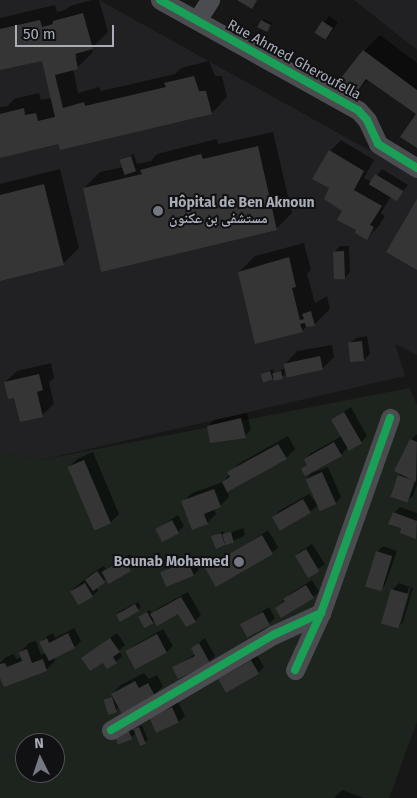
<!DOCTYPE html>
<meta charset="utf-8">
<style>
body{margin:0}
#map{position:relative;width:417px;height:798px;overflow:hidden;background:#171717;font-family:"Fira Sans","Noto Naskh Arabic",sans-serif}
div>[style]{position:absolute}
.built>*{inset:0;background:#212123}
.green>*{inset:0;background:#1d241e}
.shadow>*{inset:0;background:#0007;transform-origin:0 0}
.building>*{inset:0;background:#353536;transform-origin:0 0}
.minor>*{height:19px;margin:-9.5px;padding:0 9.5px;transform-origin:9.5px;border-radius:9.5px;background:#4b4c50}
.cycleway>*{height:8px;margin:-4px;padding:0 4px;transform-origin:4px;border-radius:4px;background:#1a9f57}
.dots>*{width:14px;height:14px;translate:-50% -50%;box-sizing:border-box;border:2px solid #111113;border-radius:50%}
span{translate:-50% -50%;white-space:nowrap;text-align:center;line-height:1.15;-webkit-text-stroke:4px #111113;paint-order:stroke}
.street-label{font-size:14px;color:#a8adb8}
.poi-label{font-size:14px;color:#a8adb8;font-weight:700}
.left{translate:0 -50%;text-align:left}
.right{translate:-100% -50%;text-align:right}
.north{position:absolute;left:15px;top:733px;width:50px;height:50px;box-sizing:border-box;background:#111113;border:1px solid #4d4f55;border-radius:50%;rotate:356deg;font-size:14px;font-weight:700;line-height:20px;text-align:center;color:#a8adb8}
.north::after{content:'';display:block;margin:auto;width:18px;height:22px;background:#757880;clip-path:polygon(50% 0,100% 100%,50% 72%,0 100%)}
.scale{position:absolute;left:15px;top:25px;width:99px;height:22px;box-sizing:border-box;border:2px solid #a8adb8;border-top:0;padding-left:6px;font-size:15px;line-height:18px;white-space:nowrap;color:#a8adb8;-webkit-text-stroke:4px #111113;paint-order:stroke}
</style>
<div id="map">
<div class="built">
<i style="clip-path:polygon(0 0,99px 0,417px 177px,417px 355px,395px 344px,405px 376px,41px 460px,0 453px)"></i>
<i style="clip-path:polygon(354px 0,417px 0,417px 50px)"></i>
</div>
<div class="green">
<i style="clip-path:polygon(evenodd,409px 388px,417px 405px,417px 722px,389px 798px,0 798px,0 453px,41px 460px,409px 388px,25px 743px,55px 743px,55px 773px,25px 773px,25px 743px)"></i>
</div>
<div class="shadow">
<i style="clip-path:polygon(evenodd,92px 0,99px 0,108px 32px,92px 48px,93px 52px,77px 68px,73px 69px,78px 93px,99px 87px,101px 91px,175px 74px,181px 68px,209px 61px,215px 76px,222px 76px,227px 97px,212px 113px,61px 149px,59px 143px,0 156px,0 107px,8px 106px,14px 99px,39px 93px,41px 100px,52px 98px,43px 60px,0 69px,0 18px,55px 5px,57px 12px,65px 10px,70px 6px,92px 0,75px 47px,77px 58px,74px 58px,75px 47px)"></i>
<i style="left:329px;top:16px;width:11px;height:21px;rotate:34deg"></i>
<i style="clip-path:polygon(264px 19px,272px 23px,267px 31px,262px 21px)"></i>
<i style="clip-path:polygon(380px 35px,417px 63px,417px 113px,369px 79px,350px 98px,364px 51px)"></i>
<i style="clip-path:polygon(273px 132px,292px 213px,276px 229px,84px 188px,100px 172px,124px 167px,121px 160px,134px 154px,137px 164px,151px 161px,157px 154px,217px 139px,218px 144px)"></i>
<i style="clip-path:polygon(341px 140px,374px 160px,364px 178px,372px 182px,382px 169px,408px 185px,396px 200px,391px 196px,381px 213px,385px 216px,378px 227px,366px 239px,344px 210px,331px 188px,330px 151px)"></i>
<i style="clip-path:polygon(60px 169px,79px 248px,63px 264px,0 279px,0 184px)"></i>
<i style="clip-path:polygon(304px 243px,311px 270px,307px 274px,315px 303px,327px 296px,330px 309px,314px 325px,307px 326px,302px 331px,239px 272px,255px 256px)"></i>
<i style="clip-path:polygon(340px 246px,349px 246px,350px 272px,345px 278px,334px 252px)"></i>
<i style="clip-path:polygon(367px 336px,370px 354px,364px 360px,350px 343px,356px 338px)"></i>
<i style="clip-path:polygon(332px 345px,334px 357px,322px 369px,286px 363px,297px 351px)"></i>
<i style="clip-path:polygon(51px 363px,54px 378px,49px 382px,54px 404px,42px 415px,15px 396px,5px 382px,17px 371px)"></i>
<i style="clip-path:polygon(273px 369px,274px 373px,284px 369px,285px 375px,275px 380px,274px 377px,272px 379px,261px 374px)"></i>
<i style="clip-path:polygon(351px 407px,367px 436px,361px 442px,348px 447px,341px 455px,302px 469px,308px 464px,305px 459px,311px 453px,342px 436px,333px 419px)"></i>
<i style="clip-path:polygon(247px 413px,251px 430px,245px 436px,208px 426px,214px 420px)"></i>
<i style="clip-path:polygon(417px 434px,417px 485px,413px 496px,407px 501px,399px 476px,411px 440px)"></i>
<i style="clip-path:polygon(288px 436px,295px 449px,286px 458px,227px 491px,229px 497px,220px 506px,214px 509px,216px 514px,207px 523px,183px 502px,192px 493px,223px 482px,238px 464px)"></i>
<i style="clip-path:polygon(93px 452px,119px 514px,110px 523px,94px 529px,68px 468px,77px 459px)"></i>
<i style="clip-path:polygon(328px 467px,341px 497px,336px 503px,317px 506px,310px 512px,273px 517px,279px 511px,309px 494px,316px 502px,306px 479px,312px 473px)"></i>
<i style="clip-path:polygon(400px 507px,417px 513px,416px 538px,403px 528px,394px 513px)"></i>
<i style="clip-path:polygon(178px 515px,184px 526px,178px 532px,157px 529px)"></i>
<i style="clip-path:polygon(243px 528px,245px 534px,242px 537px,225px 544px,213px 536px,223px 531px,225px 535px)"></i>
<i style="clip-path:polygon(268px 530px,278px 547px,272px 553px,216px 586px,208px 570px)"></i>
<i style="left:312px;top:544px;width:24px;height:20px;rotate:57deg"></i>
<i style="clip-path:polygon(383px 546px,397px 551px,385px 585px,379px 591px,377px 552px)"></i>
<i style="clip-path:polygon(130px 554px,136px 564px,108px 582px,106px 579px,96px 586px,98px 591px,92px 596px,72px 590px,92px 573px,104px 566px,106px 569px)"></i>
<i style="clip-path:polygon(194px 556px,199px 569px,194px 575px,168px 586px,163px 574px,169px 568px)"></i>
<i style="clip-path:polygon(312px 580px,319px 592px,313px 597px,276px 608px,291px 593px)"></i>
<i style="clip-path:polygon(evenodd,399px 583px,413px 588px,403px 622px,397px 628px,382px 623px,393px 589px,399px 583px,409px 587px,411px 588px,401px 623px,398px 623px,409px 587px)"></i>
<i style="clip-path:polygon(188px 592px,201px 615px,195px 621px,179px 612px,152px 622px,139px 617px,150px 610px,152px 614px,158px 608px)"></i>
<i style="clip-path:polygon(138px 602px,141px 607px,138px 610px,116px 613px)"></i>
<i style="clip-path:polygon(269px 607px,275px 618px,269px 624px,242px 625px)"></i>
<i style="clip-path:polygon(74px 628px,81px 641px,75px 647px,54px 657px,55px 661px,46px 670px,0 674px,0 663px,6px 657px,14px 654px,16px 659px,22px 657px,20px 652px,29px 643px,36px 641px,41px 655px,47px 653px,41px 642px,47px 636px,53px 633px,55px 638px)"></i>
<i style="clip-path:polygon(163px 629px,173px 646px,167px 652px,137px 668px,127px 652px,133px 646px)"></i>
<i style="clip-path:polygon(117px 633px,125px 645px,119px 651px,122px 656px,116px 662px,83px 658px)"></i>
<i style="clip-path:polygon(205px 638px,215px 656px,209px 662px,173px 668px,195px 654px,192px 648px)"></i>
<i style="clip-path:polygon(257px 655px,264px 667px,258px 673px,224px 672px)"></i>
<i style="clip-path:polygon(144px 673px,149px 679px,157px 675px,163px 686px,154px 695px,119px 707px,116px 710px,105px 700px,113px 696px,112px 694px,121px 685px)"></i>
<i style="clip-path:polygon(178px 702px,185px 716px,179px 722px,158px 732px,151px 719px,157px 713px)"></i>
<i style="clip-path:polygon(142px 725px,148px 740px,145px 742px,136px 734px,119px 743px,131px 727px,133px 731px)"></i>
<i style="clip-path:polygon(342px 790px,364px 798px,334px 798px)"></i>
</div>
<div class="building">
<i style="clip-path:polygon(237px 0,257px 0,252px 9px)"></i>
<i style="clip-path:polygon(83px 13px,93px 49px,75px 54px,78px 69px,55px 75px,63px 108px,84px 102px,85px 106px,166px 87px,164px 83px,194px 76px,199px 91px,206px 91px,212px 114px,60px 150px,58px 144px,0 158px,0 114px,24px 108px,25px 115px,36px 113px,38px 121px,55px 117px,42px 61px,0 70px,0 29px,40px 20px,42px 27px,53px 24px,53px 21px)"></i>
<i style="left:261px;top:20px;width:11px;height:8px;rotate:27deg"></i>
<i style="left:322px;top:21px;width:13px;height:14px;rotate:32deg"></i>
<i style="clip-path:polygon(363px 50px,417px 90px,417px 148px,400px 137px,416px 114px,389px 95px,366px 79px,351px 100px,333px 88px)"></i>
<i style="clip-path:polygon(258px 146px,277px 230px,101px 272px,83px 188px,142px 174px,140px 170px,201px 154px,203px 159px)"></i>
<i style="clip-path:polygon(329px 150px,364px 171px,354px 190px,382px 206px,370px 225px,374px 227px,367px 240px,355px 233px,356px 230px,337px 220px,342px 211px,324px 199px,329px 188px,312px 179px)"></i>
<i style="left:131px;top:156px;width:16px;height:12px;rotate:72deg"></i>
<i style="left:375px;top:174px;width:33px;height:12px;rotate:31deg"></i>
<i style="clip-path:polygon(44px 184px,64px 265px,0 281px,0 195px)"></i>
<i style="clip-path:polygon(417px 199px,417px 270px,386px 252px)"></i>
<i style="left:344px;top:251px;width:28px;height:11px;rotate:88deg"></i>
<i style="clip-path:polygon(289px 257px,296px 287px,292px 288px,300px 320px,304px 319px,302px 314px,311px 311px,315px 326px,306px 327px,305px 323px,300px 324px,303px 332px,255px 344px,238px 272px)"></i>
<i style="left:362px;top:341px;width:20px;height:14px;rotate:84deg"></i>
<i style="left:320px;top:356px;width:14px;height:37px;rotate:78deg"></i>
<i style="left:270px;top:371px;width:9px;height:10px;rotate:72deg"></i>
<i style="left:281px;top:371px;width:8px;height:9px;rotate:76deg"></i>
<i style="clip-path:polygon(39px 374px,43px 390px,37px 392px,43px 417px,20px 422px,14px 398px,8px 399px,4px 382px)"></i>
<i style="left:344px;top:412px;width:36px;height:15px;rotate:60deg"></i>
<i style="clip-path:polygon(241px 418px,246px 438px,210px 443px,207px 426px)"></i>
<i style="clip-path:polygon(410px 439px,417px 442px,416px 482px,394px 471px)"></i>
<i style="clip-path:polygon(334px 442px,342px 456px,305px 476px,301px 469px,307px 465px,304px 459px)"></i>
<i style="clip-path:polygon(278px 444px,287px 459px,227px 492px,222px 482px,230px 477px,227px 472px)"></i>
<i style="left:84px;top:460px;width:69px;height:18px;rotate:67deg"></i>
<i style="left:322px;top:472px;width:35px;height:18px;rotate:66deg"></i>
<i style="left:398px;top:475px;width:18px;height:23px;rotate:19deg"></i>
<i style="clip-path:polygon(214px 489px,221px 507px,204px 514px,208px 524px,192px 530px,181px 501px)"></i>
<i style="left:303px;top:499px;width:16px;height:36px;rotate:60deg"></i>
<i style="clip-path:polygon(393px 512px,417px 521px,416px 539px,400px 533px,401px 528px,388px 524px)"></i>
<i style="left:172px;top:520px;width:15px;height:19px;rotate:62deg"></i>
<i style="left:231px;top:532px;width:11px;height:9px;rotate:75deg"></i>
<i style="clip-path:polygon(221px 533px,225px 545px,216px 549px,211px 536px)"></i>
<i style="left:262px;top:535px;width:22px;height:66px;rotate:60deg"></i>
<i style="left:306px;top:549px;width:26px;height:13px;rotate:59deg"></i>
<i style="left:376px;top:551px;width:17px;height:37px;rotate:17deg"></i>
<i style="left:124px;top:559px;width:14px;height:26px;rotate:60deg"></i>
<i style="left:188px;top:561px;width:16px;height:30px;rotate:68deg"></i>
<i style="left:97px;top:571px;width:14px;height:15px;rotate:54deg"></i>
<i style="left:85px;top:583px;width:16px;height:17px;rotate:60deg"></i>
<i style="clip-path:polygon(306px 585px,314px 598px,281px 618px,275px 608px,285px 601px,283px 599px)"></i>
<i style="left:391px;top:589px;width:18px;height:36px;rotate:16deg"></i>
<i style="clip-path:polygon(181px 597px,196px 622px,186px 627px,178px 614px,157px 626px,150px 614px)"></i>
<i style="left:135px;top:604px;width:8px;height:22px;rotate:60deg"></i>
<i style="left:147px;top:612px;width:13px;height:10px;rotate:61deg"></i>
<i style="left:263px;top:612px;width:15px;height:26px;rotate:62deg"></i>
<i style="clip-path:polygon(68px 633px,75px 648px,49px 661px,39px 642px,47px 638px,49px 643px)"></i>
<i style="left:157px;top:634px;width:21px;height:36px;rotate:62deg"></i>
<i style="clip-path:polygon(110px 638px,120px 652px,113px 657px,117px 663px,107px 669px,103px 663px,90px 671px,81px 658px)"></i>
<i style="clip-path:polygon(199px 643px,210px 663px,178px 679px,172px 667px,195px 656px,191px 648px)"></i>
<i style="clip-path:polygon(27px 649px,32px 663px,43px 659px,47px 671px,4px 687px,0 678px,0 664px,5px 663px,7px 667px,22px 661px,19px 652px)"></i>
<i style="left:251px;top:660px;width:16px;height:38px;rotate:60deg"></i>
<i style="clip-path:polygon(135px 681px,139px 688px,148px 683px,155px 696px,122px 714px,111px 694px)"></i>
<i style="left:112px;top:697px;width:16px;height:9px;rotate:72deg"></i>
<i style="left:172px;top:707px;width:17px;height:25px;rotate:66deg"></i>
<i style="left:139px;top:727px;width:18px;height:6px;rotate:68deg"></i>
<i style="left:128px;top:729px;width:11px;height:15px;rotate:68deg"></i>
</div>
<div class="minor">
<i style="left:160px;top:0;width:227px;rotate:29.1deg"></i>
<i style="left:358px;top:110px;width:13px;rotate:48deg"></i>
<i style="left:367px;top:120px;width:26px;rotate:65deg"></i>
<i style="left:378px;top:144px;width:46px;rotate:31.6deg"></i>
<i style="left:197px;top:20px;width:24px;rotate:-57deg"></i>
<i style="left:295px;top:670px;width:63px;rotate:-65.5deg"></i>
<i style="left:321px;top:613px;width:207px;rotate:-70.5deg"></i>
<i style="left:111px;top:730px;width:188px;rotate:-30.4deg"></i>
<i style="left:273px;top:635px;width:53px;rotate:-24.6deg"></i>
</div>
<div class="cycleway">
<i style="left:160px;top:0;width:227px;rotate:29.1deg"></i>
<i style="left:358px;top:110px;width:13px;rotate:48deg"></i>
<i style="left:367px;top:120px;width:26px;rotate:65deg"></i>
<i style="left:378px;top:144px;width:46px;rotate:31.6deg"></i>
<i style="left:295px;top:670px;width:63px;rotate:-65.5deg"></i>
<i style="left:321px;top:613px;width:207px;rotate:-70.5deg"></i>
<i style="left:111px;top:730px;width:188px;rotate:-30.4deg"></i>
<i style="left:273px;top:635px;width:53px;rotate:-24.6deg"></i>
</div>
<div class="dots">
<i style="left:158px;top:211px;background:#757880"></i>
<i style="left:239px;top:562px;background:#757880"></i>
</div>
<div class="street-label">
<span style="left:294px;top:60px;rotate:29deg">Rue Ahmed Gheroufella</span>
</div>
<div class="poi-label">
<span class="left" style="left:169px;top:211px">Hôpital de Ben Aknoun<br>مستشفى بن عكنون</span>
<span class="right" style="left:229px;top:562px">Bounab Mohamed</span>
</div>
<div class="north">N</div>
<div class="scale">50 m</div>
</div>
